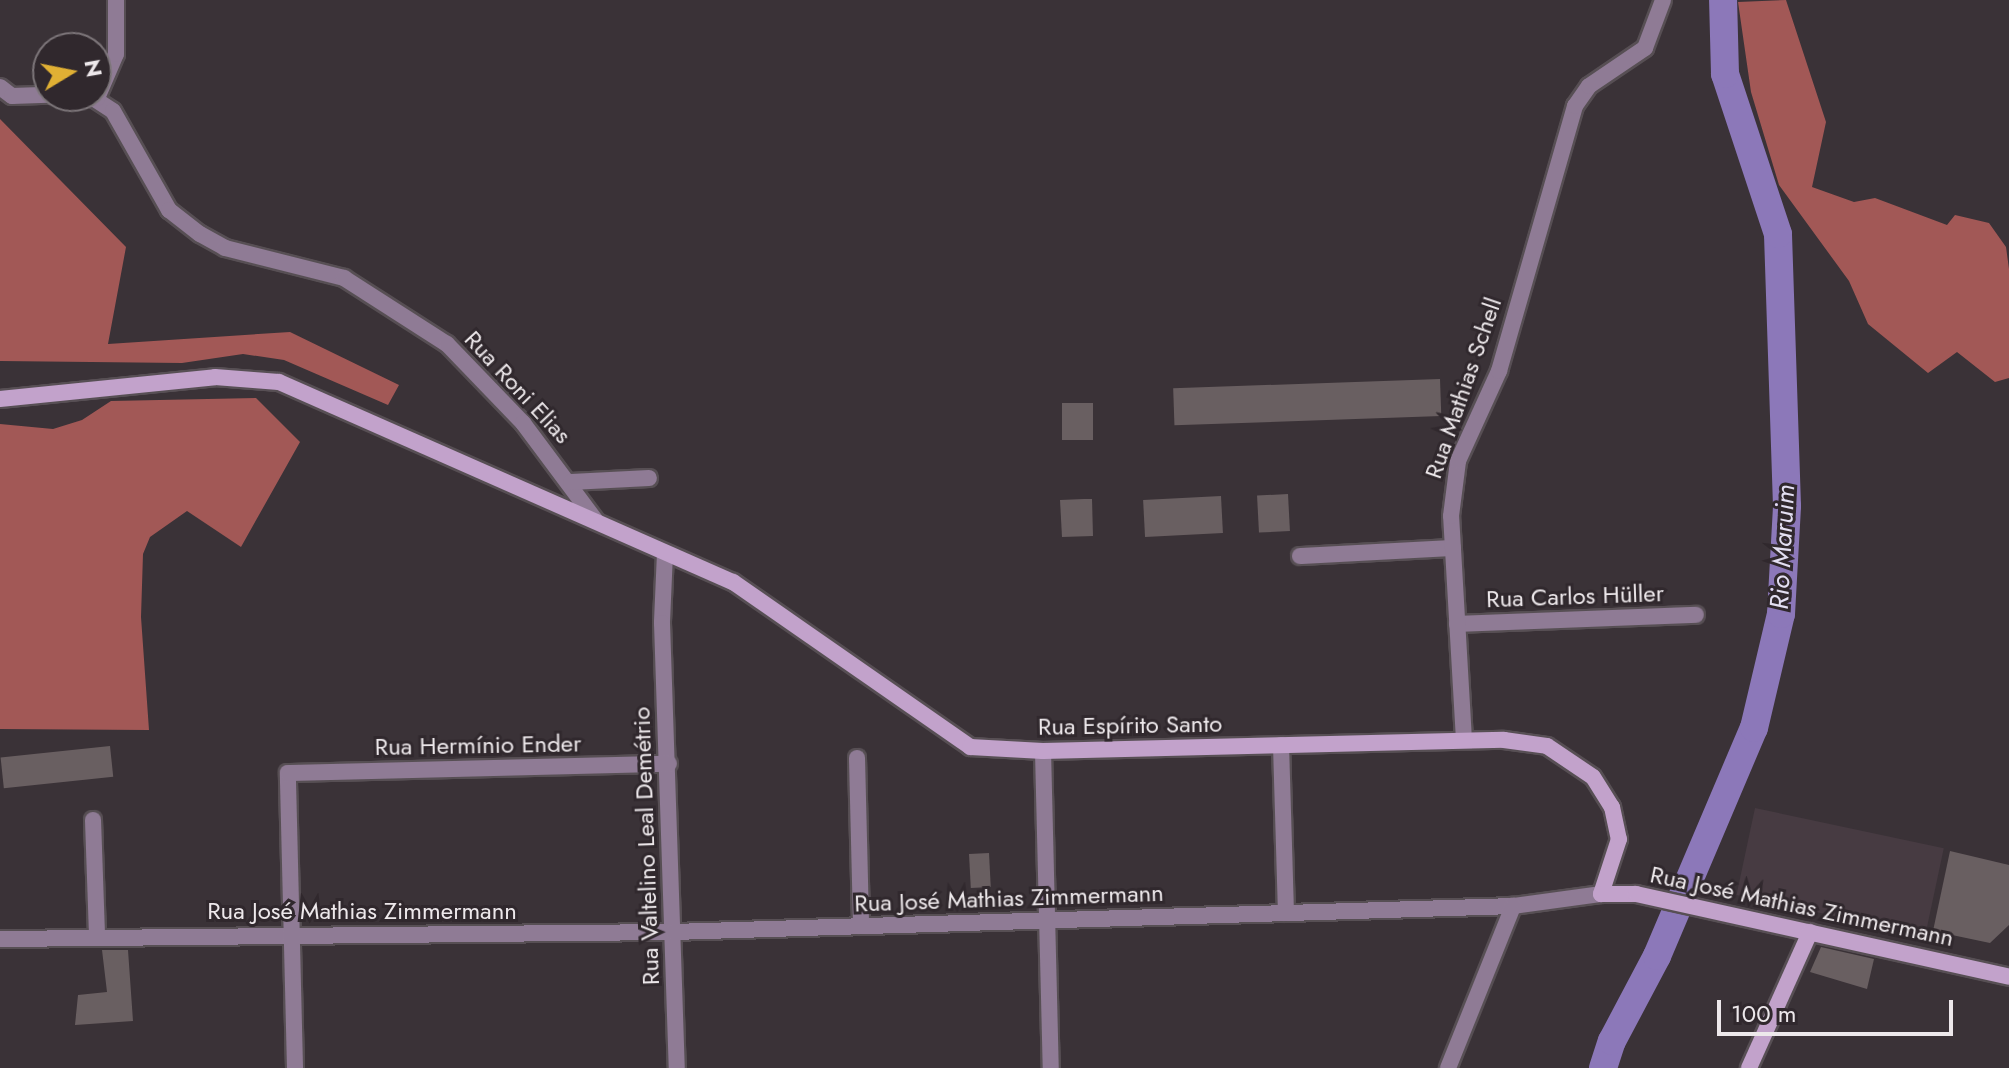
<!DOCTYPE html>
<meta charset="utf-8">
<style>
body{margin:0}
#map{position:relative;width:2009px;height:1068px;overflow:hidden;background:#3a3237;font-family:Jost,sans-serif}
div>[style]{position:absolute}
.built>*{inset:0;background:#473b42;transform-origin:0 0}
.forest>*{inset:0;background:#a25856}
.river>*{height:28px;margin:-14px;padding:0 14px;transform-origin:14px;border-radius:14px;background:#8c78b9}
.building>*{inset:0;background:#695f61;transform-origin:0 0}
.roads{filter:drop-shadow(2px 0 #574f54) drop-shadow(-2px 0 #574f54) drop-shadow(0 2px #574f54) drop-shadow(0 -2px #574f54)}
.street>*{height:16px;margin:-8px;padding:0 8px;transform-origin:8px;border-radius:8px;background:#8f7b95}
.secondary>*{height:16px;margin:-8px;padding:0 8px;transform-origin:8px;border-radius:8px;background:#c2a2cb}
span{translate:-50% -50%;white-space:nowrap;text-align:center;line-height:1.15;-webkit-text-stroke:6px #30282d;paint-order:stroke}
.street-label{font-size:24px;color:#ede8eb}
.water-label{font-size:26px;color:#e3dff2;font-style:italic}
.north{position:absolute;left:32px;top:32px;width:80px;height:80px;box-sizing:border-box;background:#30282d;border:2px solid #7c7579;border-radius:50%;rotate:80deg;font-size:22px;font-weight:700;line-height:32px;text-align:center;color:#ede8eb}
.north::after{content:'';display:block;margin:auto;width:28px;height:36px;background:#e0b034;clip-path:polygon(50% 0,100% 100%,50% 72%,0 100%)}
.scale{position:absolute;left:1717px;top:1000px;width:236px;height:36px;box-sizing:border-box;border:4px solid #ede8eb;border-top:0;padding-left:10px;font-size:24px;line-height:28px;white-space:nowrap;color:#ede8eb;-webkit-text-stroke:6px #30282d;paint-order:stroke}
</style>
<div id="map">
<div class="built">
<i style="left:1755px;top:808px;width:193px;height:89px;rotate:12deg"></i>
</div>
<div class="forest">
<i style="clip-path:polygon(1786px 0,1826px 122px,1812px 187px,1854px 202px,1875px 198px,1947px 225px,1955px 215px,1989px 223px,2006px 247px,2009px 269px,2009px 378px,1995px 382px,1957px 352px,1928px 373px,1868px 324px,1849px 281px,1779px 185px,1751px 92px,1738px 2px)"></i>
<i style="clip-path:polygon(0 119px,126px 247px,108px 344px,290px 332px,399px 385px,388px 405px,284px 360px,243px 354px,182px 363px,0 361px)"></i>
<i style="clip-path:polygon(256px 398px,300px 442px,241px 547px,187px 511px,150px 537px,143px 554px,141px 617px,149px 730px,0 729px,0 424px,53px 429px,82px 420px,111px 401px)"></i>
</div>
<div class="river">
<i style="left:1603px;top:1068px;width:28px;rotate:-72deg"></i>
<i style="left:1612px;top:1041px;width:96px;rotate:-62.1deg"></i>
<i style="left:1657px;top:956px;width:248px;rotate:-67deg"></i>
<i style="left:1754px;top:728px;width:117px;rotate:-76.7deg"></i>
<i style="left:1781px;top:614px;width:108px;rotate:-86.8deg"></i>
<i style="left:1787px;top:506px;width:272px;rotate:-91.9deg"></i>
<i style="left:1778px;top:234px;width:169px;rotate:-108.3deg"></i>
<i style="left:1725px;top:74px;width:74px;rotate:-91.5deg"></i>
</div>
<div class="building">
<i style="left:1440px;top:379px;width:37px;height:267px;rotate:88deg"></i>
<i style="left:1062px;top:403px;width:31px;height:37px"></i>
<i style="left:1288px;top:494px;width:37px;height:31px;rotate:87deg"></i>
<i style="left:1221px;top:496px;width:37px;height:78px;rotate:87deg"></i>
<i style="clip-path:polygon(1084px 499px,1092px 499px,1093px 536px,1062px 537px,1060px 500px)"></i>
<i style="left:110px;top:746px;width:31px;height:110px;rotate:84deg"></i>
<i style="clip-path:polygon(1950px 851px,2009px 865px,2009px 925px,1990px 943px,1933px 931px)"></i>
<i style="left:989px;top:853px;width:34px;height:20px;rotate:87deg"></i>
<i style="clip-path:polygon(1821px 947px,1874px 959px,1867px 989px,1810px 972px)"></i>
<i style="clip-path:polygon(102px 950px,128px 950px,133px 1021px,75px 1025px,78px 995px,107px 992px)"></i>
</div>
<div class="roads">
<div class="street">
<i style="left:0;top:87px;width:15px;rotate:37deg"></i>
<i style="left:12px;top:96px;width:36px;rotate:-2deg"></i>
<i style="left:90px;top:96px;width:27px;rotate:33deg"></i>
<i style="left:113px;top:111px;width:114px;rotate:60.5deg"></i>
<i style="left:169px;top:210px;width:39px;rotate:38deg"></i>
<i style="left:200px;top:234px;width:29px;rotate:29deg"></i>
<i style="left:225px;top:248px;width:123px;rotate:14.1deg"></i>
<i style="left:344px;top:278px;width:122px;rotate:32.7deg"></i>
<i style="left:447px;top:344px;width:110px;rotate:46.1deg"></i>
<i style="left:523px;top:423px;width:122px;rotate:53.3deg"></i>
<i style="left:97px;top:98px;width:48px;rotate:-66.6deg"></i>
<i style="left:116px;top:54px;width:54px;rotate:-90deg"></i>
<i style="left:571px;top:482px;width:78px;rotate:-2.9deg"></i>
<i style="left:665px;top:553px;width:70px;rotate:92.5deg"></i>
<i style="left:662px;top:623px;width:445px;rotate:88.1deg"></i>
<i style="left:1300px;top:556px;width:153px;rotate:-3deg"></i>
<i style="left:1457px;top:624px;width:239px;rotate:-2.2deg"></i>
<i style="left:1464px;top:740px;width:224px;rotate:-93.3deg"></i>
<i style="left:1451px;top:516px;width:55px;rotate:-82.7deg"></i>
<i style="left:1458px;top:461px;width:99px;rotate:-65.5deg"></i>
<i style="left:1499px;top:371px;width:276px;rotate:-74deg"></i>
<i style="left:1575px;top:106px;width:24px;rotate:-55deg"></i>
<i style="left:1589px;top:86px;width:68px;rotate:-34.2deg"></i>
<i style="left:1645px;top:48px;width:51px;rotate:-69.4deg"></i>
<i style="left:1281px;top:745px;width:168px;rotate:88.3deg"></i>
<i style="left:1043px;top:751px;width:317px;rotate:88.6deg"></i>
<i style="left:857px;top:758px;width:168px;rotate:88.6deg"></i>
<i style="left:93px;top:820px;width:115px;rotate:88deg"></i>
<i style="left:0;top:939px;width:673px;rotate:-0.6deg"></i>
<i style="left:673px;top:932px;width:840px;rotate:-1.77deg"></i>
<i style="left:1513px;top:906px;width:89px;rotate:-7.8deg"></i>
<i style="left:295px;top:1068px;width:295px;rotate:-91.4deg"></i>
<i style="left:288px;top:773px;width:381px;rotate:-1.4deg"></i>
<i style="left:1448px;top:1068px;width:175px;rotate:-68.1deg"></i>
</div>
<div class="secondary">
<i style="left:0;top:399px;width:216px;rotate:-5.8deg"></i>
<i style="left:215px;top:377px;width:64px;rotate:4.5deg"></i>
<i style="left:279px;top:382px;width:496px;rotate:23.8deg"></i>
<i style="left:733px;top:582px;width:289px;rotate:34.8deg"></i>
<i style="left:970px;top:747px;width:73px;rotate:3.1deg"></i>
<i style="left:1043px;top:751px;width:461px;rotate:-1.4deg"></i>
<i style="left:1504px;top:740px;width:43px;rotate:7.9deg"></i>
<i style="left:1547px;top:746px;width:55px;rotate:34deg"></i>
<i style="left:1593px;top:777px;width:36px;rotate:58deg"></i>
<i style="left:1612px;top:807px;width:33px;rotate:78deg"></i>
<i style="left:1619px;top:839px;width:58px;rotate:108.1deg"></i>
<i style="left:1601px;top:894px;width:35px"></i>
<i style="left:1636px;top:894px;width:382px;rotate:12.5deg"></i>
<i style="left:1749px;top:1068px;width:149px;rotate:-65.8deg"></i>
</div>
</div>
<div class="street-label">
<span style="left:518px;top:387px;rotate:47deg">Rua Roni Elias</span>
<span style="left:1463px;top:388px;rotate:-71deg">Rua Mathias Schell</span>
<span style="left:1575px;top:596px;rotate:-2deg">Rua Carlos Hüller</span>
<span style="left:1130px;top:725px;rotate:-1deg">Rua Espírito Santo</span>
<span style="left:478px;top:745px;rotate:-1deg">Rua Hermínio Ender</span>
<span style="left:646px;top:846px;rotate:-92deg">Rua Valtelino Leal Demétrio</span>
<span style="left:1009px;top:898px;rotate:-2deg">Rua José Mathias Zimmermann</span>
<span style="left:1802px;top:906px;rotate:12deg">Rua José Mathias Zimmermann</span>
<span style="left:362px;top:911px">Rua José Mathias Zimmermann</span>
</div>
<div class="water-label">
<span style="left:1783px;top:547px;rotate:-87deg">Rio Maruim</span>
</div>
<div class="north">N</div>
<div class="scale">100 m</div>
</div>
